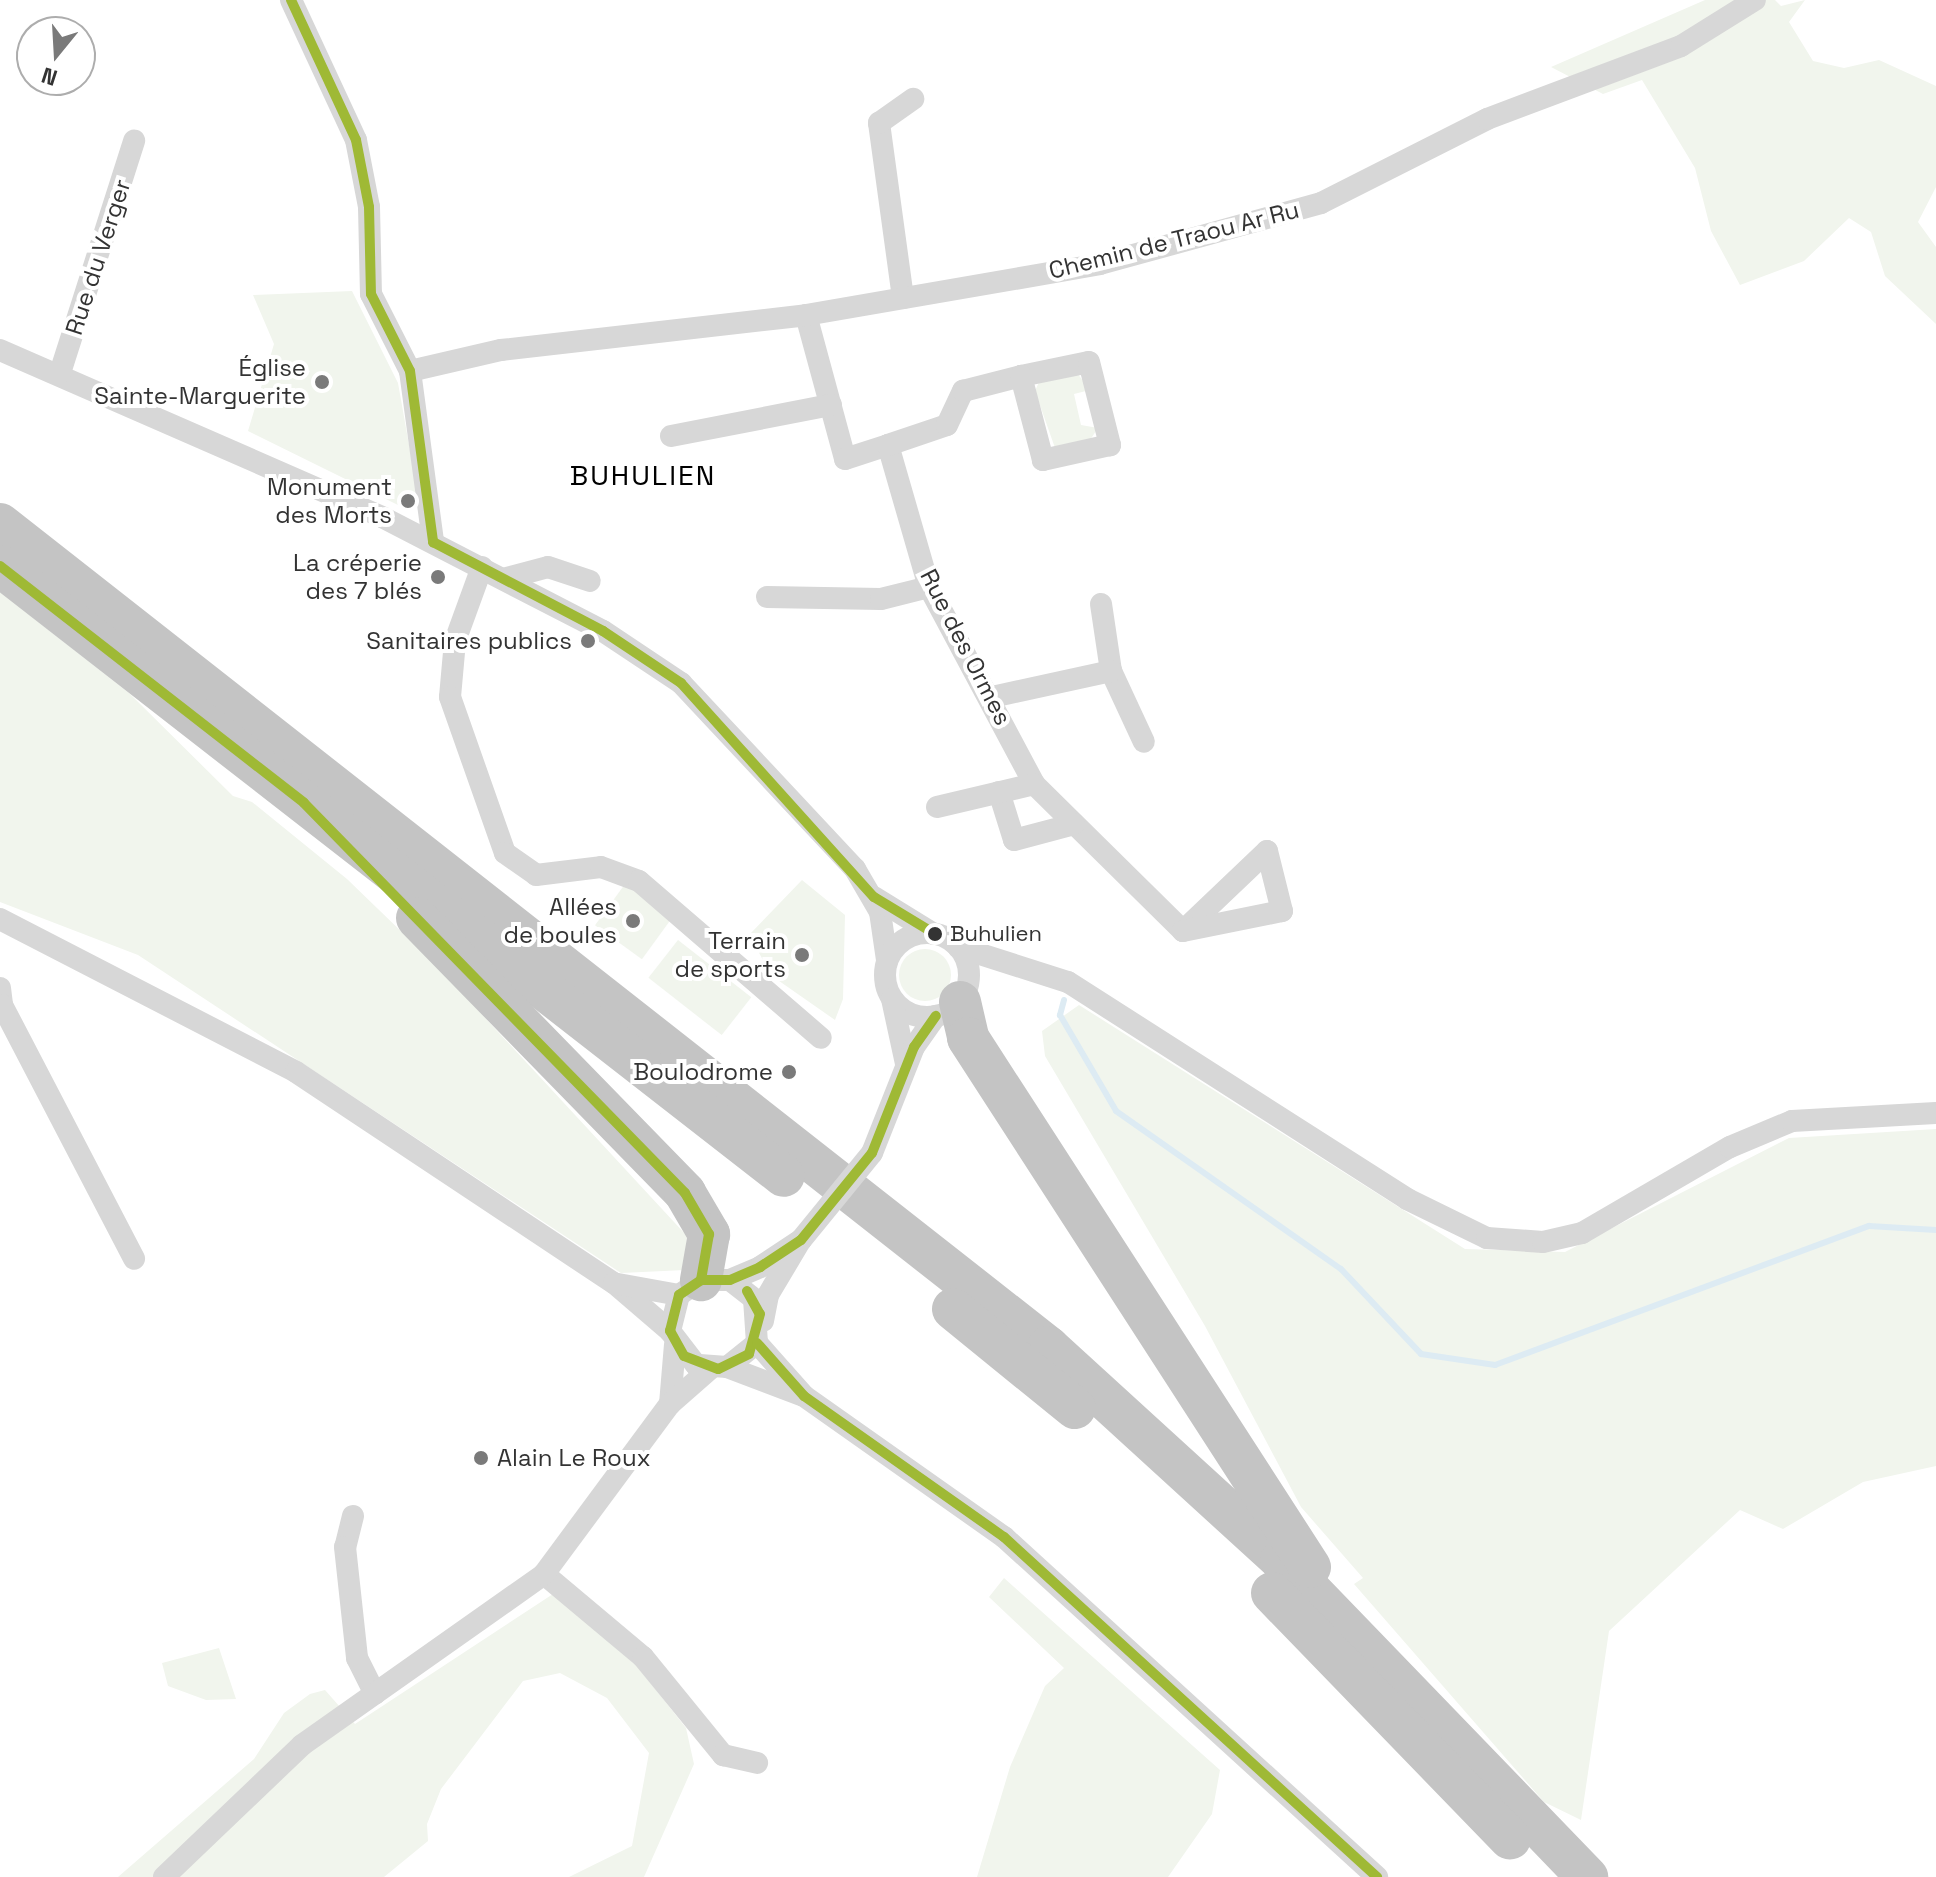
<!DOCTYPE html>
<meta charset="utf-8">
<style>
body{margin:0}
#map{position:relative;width:1936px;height:1877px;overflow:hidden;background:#fff;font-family:"Space Grotesk",sans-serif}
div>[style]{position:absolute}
.green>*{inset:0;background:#f1f5ed;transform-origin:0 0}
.round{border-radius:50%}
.stream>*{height:6px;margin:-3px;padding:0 3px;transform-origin:3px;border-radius:3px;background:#ddebf3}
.street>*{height:22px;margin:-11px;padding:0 11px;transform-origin:11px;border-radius:11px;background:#d7d7d7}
.street>.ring{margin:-11px;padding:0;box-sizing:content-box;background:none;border:22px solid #d7d7d7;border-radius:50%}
.highway>*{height:42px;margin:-21px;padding:0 21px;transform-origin:21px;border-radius:21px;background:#c4c4c4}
.street-bridge>*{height:22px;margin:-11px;padding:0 11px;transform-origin:11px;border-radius:11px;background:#d7d7d7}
.bus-1>*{height:10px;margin:-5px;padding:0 5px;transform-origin:5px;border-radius:5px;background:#9fb935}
.dots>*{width:22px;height:22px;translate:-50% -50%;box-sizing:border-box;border:4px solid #fff;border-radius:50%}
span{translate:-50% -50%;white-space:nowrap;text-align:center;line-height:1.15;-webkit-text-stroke:8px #fff;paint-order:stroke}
.bus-label{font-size:22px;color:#333}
.left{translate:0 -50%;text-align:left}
.street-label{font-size:24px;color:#333}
.poi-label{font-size:24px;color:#333}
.right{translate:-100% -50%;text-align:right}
.quarter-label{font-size:28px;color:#000;letter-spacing:2px}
.north{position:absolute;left:16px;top:16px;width:80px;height:80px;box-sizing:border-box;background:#fff;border:2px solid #adadad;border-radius:50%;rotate:198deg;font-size:22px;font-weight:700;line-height:32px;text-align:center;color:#333}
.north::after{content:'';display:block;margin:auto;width:28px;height:36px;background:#7a7a7a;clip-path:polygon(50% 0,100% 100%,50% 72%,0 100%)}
</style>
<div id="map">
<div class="green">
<i style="clip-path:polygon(1705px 0,1775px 0,1781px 6px,1805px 0,1789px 22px,1813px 61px,1844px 68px,1879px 60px,1936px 86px,1936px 187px,1918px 222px,1936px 247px,1936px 324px,1885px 276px,1871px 232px,1849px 218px,1804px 261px,1740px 285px,1711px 231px,1695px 168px,1642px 80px,1603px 94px,1551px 67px)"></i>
<i style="clip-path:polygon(352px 291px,398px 383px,417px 490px,400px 506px,248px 431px,274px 344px,253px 295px)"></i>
<i style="clip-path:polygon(1077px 373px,1090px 390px,1074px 394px,1081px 425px,1098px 428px,1090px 440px,1055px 448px,1035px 391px,1039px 382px)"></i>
<i style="clip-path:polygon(0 592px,129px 693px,233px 796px,252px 802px,347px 879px,438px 967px,687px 1236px,685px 1270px,621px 1273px,138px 955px,0 902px)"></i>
<i style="clip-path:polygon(802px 880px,845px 915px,843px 999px,835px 1020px,772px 976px,749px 935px)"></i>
<i style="left:625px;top:884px;width:58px;height:51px;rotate:36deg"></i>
<i style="left:678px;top:940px;width:93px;height:48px;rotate:38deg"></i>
<i class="round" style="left:899px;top:949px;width:52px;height:52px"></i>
<i style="clip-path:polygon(1079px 1005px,1465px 1249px,1565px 1252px,1789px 1138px,1936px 1129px,1936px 1466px,1863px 1482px,1783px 1529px,1740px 1510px,1609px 1631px,1581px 1820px,1544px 1802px,1354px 1584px,1363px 1578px,1301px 1507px,1205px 1326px,1045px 1056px,1042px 1031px)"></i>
<i style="clip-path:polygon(1004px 1578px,1220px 1770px,1212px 1814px,1168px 1877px,977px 1877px,1010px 1767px,1045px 1686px,1064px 1668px,989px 1597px)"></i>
<i style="clip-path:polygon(553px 1594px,637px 1666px,686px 1728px,694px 1764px,644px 1877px,569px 1877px,632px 1846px,649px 1753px,607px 1698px,560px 1673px,523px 1681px,441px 1789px,427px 1824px,428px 1841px,384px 1877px,118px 1877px,254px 1759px,284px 1713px,310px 1694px,325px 1690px,355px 1724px)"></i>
<i style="clip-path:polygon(219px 1648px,236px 1699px,206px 1700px,168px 1686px,162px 1663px)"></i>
</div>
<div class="stream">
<i style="left:1064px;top:1000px;width:16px;rotate:105deg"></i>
<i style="left:1060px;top:1015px;width:111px;rotate:59.7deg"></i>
<i style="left:1116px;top:1111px;width:275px;rotate:35.1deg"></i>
<i style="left:1341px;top:1269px;width:117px;rotate:46.7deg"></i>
<i style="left:1421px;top:1354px;width:75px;rotate:8.5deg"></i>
<i style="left:1495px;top:1365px;width:399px;rotate:-20.4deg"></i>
<i style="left:1869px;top:1226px;width:67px;rotate:3.4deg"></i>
</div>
<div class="street">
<i style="left:291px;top:0;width:154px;rotate:65.1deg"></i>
<i style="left:356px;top:140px;width:68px;rotate:79deg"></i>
<i style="left:369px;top:207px;width:87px;rotate:88.7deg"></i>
<i style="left:371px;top:294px;width:86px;rotate:63.1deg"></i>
<i style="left:410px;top:371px;width:173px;rotate:82.3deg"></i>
<i style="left:903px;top:298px;width:177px;rotate:-97.8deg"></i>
<i style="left:879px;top:123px;width:42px;rotate:-35.2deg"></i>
<i style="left:806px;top:315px;width:149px;rotate:74.8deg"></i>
<i style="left:845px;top:459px;width:45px;rotate:-18deg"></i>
<i style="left:888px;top:445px;width:148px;rotate:73.9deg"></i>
<i style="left:929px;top:587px;width:223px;rotate:61.9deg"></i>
<i style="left:1034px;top:784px;width:209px;rotate:44.6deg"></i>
<i style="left:1183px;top:931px;width:116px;rotate:-43.6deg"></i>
<i style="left:1267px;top:851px;width:62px;rotate:76deg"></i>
<i style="left:1282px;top:911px;width:101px;rotate:168.6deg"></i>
<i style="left:0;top:350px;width:419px;rotate:23.6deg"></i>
<i style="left:384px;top:518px;width:246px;rotate:27.3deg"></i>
<i style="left:603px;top:631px;width:94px;rotate:33.7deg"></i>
<i style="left:681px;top:683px;width:255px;rotate:46.9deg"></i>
<i style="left:855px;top:869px;width:50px;rotate:59.8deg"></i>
<i style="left:880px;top:912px;width:49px;rotate:81.7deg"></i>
<i style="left:410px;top:371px;width:93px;rotate:-13deg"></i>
<i style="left:501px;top:350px;width:307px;rotate:-6.5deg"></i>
<i style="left:806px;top:315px;width:298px;rotate:-9.8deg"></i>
<i style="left:1100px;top:264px;width:229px;rotate:-15.4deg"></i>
<i style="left:1321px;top:203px;width:186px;rotate:-26.8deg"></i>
<i style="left:1487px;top:119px;width:207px;rotate:-20.6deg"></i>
<i style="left:1681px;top:46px;width:87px;rotate:-31.9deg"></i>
<i style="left:60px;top:373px;width:244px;rotate:-72.3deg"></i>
<i style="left:671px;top:436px;width:163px;rotate:-11deg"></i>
<i style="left:888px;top:445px;width:62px;rotate:-18.7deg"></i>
<i style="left:947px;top:425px;width:38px;rotate:-65deg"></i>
<i style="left:963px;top:391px;width:60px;rotate:-14.5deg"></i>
<i style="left:1021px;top:376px;width:69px;rotate:-11.6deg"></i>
<i style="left:1089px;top:362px;width:86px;rotate:75.8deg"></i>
<i style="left:1110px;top:445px;width:69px;rotate:167.4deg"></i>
<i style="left:1043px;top:460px;width:87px;rotate:-104.7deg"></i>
<i style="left:482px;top:567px;width:79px;rotate:110deg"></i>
<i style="left:455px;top:641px;width:56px;rotate:95.1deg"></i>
<i style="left:450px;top:697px;width:165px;rotate:70.6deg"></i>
<i style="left:505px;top:853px;width:38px;rotate:35deg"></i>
<i style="left:536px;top:875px;width:65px;rotate:-7deg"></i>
<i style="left:601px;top:867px;width:40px;rotate:20.2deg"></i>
<i style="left:639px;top:881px;width:240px;rotate:40.8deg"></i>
<i style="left:507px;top:578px;width:42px;rotate:-15deg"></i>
<i style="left:548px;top:567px;width:44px;rotate:18.4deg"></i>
<i style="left:767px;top:597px;width:114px;rotate:1deg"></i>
<i style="left:881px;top:599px;width:49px;rotate:-14deg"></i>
<i style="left:1101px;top:604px;width:68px;rotate:81.5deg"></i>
<i style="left:1111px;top:671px;width:78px;rotate:65.1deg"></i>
<i style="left:992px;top:697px;width:122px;rotate:-12.3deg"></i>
<i style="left:999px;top:792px;width:50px;rotate:72.6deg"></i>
<i style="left:1014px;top:840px;width:62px;rotate:-14.9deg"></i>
<i style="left:937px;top:807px;width:100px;rotate:-13.3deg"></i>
<i style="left:874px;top:897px;width:70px;rotate:31.7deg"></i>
<i style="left:0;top:919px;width:333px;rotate:27.3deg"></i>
<i style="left:296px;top:1072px;width:382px;rotate:33.6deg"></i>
<i style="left:614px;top:1283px;width:74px;rotate:40.6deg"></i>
<i class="ring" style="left:885px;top:933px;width:62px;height:62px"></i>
<i style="left:958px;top:947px;width:115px;rotate:17.7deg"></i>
<i style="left:1068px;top:982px;width:403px;rotate:32.6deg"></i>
<i style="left:1407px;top:1199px;width:89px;rotate:26deg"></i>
<i style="left:1487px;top:1238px;width:56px;rotate:4.1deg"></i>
<i style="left:1543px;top:1242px;width:40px;rotate:-13deg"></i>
<i style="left:1582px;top:1233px;width:171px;rotate:-30.2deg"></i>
<i style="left:1730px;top:1147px;width:67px;rotate:-22.8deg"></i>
<i style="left:1792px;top:1121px;width:144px;rotate:-3.2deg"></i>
<i style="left:0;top:988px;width:17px;rotate:83deg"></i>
<i style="left:2px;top:1005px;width:286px;rotate:62.5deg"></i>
<i style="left:892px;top:999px;width:66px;rotate:77.8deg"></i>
<i style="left:872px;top:1153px;width:114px;rotate:-68.4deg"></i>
<i style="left:914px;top:1047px;width:38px;rotate:-55deg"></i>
<i style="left:730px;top:1280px;width:31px;rotate:38deg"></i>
<i style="left:754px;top:1299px;width:44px;rotate:86.1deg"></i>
<i style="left:757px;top:1343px;width:38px;rotate:141deg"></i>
<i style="left:727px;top:1367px;width:31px;rotate:-176deg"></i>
<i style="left:696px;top:1365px;width:43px;rotate:-127.4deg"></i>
<i style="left:670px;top:1331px;width:37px;rotate:-76deg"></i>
<i style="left:679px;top:1295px;width:27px;rotate:-34deg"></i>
<i style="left:701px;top:1280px;width:29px"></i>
<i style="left:730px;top:1280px;width:33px;rotate:-23deg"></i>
<i style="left:760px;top:1267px;width:49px;rotate:-33.4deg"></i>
<i style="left:618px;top:1284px;width:62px;rotate:10.2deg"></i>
<i style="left:763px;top:1321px;width:26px;rotate:-79deg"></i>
<i style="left:768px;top:1295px;width:63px;rotate:-59.3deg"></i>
<i style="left:757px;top:1343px;width:71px;rotate:48.4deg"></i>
<i style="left:804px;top:1396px;width:245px;rotate:35.2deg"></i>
<i style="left:1004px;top:1537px;width:505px;rotate:42.35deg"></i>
<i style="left:727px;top:1367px;width:79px;rotate:20.7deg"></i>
<i style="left:670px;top:1404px;width:59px;rotate:-85.2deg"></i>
<i style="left:353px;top:1516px;width:32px;rotate:104deg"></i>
<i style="left:345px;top:1547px;width:112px;rotate:83.8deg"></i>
<i style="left:357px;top:1658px;width:40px;rotate:63.4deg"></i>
<i style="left:544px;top:1574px;width:129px;rotate:40deg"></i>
<i style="left:643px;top:1657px;width:127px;rotate:50.8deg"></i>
<i style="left:723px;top:1755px;width:35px;rotate:13deg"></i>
<i style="left:164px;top:1877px;width:191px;rotate:-43.7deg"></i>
<i style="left:302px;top:1745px;width:296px;rotate:-35.2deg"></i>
<i style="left:544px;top:1574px;width:212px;rotate:-53.5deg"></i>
<i style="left:670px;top:1404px;width:53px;rotate:-41.2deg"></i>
</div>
<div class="highway">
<i style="left:0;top:524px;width:1333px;rotate:38.14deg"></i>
<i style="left:1048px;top:1347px;width:316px;rotate:42.4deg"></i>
<i style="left:1281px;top:1560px;width:441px;rotate:46deg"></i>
<i style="left:0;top:566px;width:993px;rotate:37.89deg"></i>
<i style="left:417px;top:918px;width:384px;rotate:45.7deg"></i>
<i style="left:685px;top:1193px;width:48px;rotate:59.7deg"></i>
<i style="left:709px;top:1234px;width:47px;rotate:99.9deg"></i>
<i style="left:960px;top:1002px;width:37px;rotate:77deg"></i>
<i style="left:968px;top:1038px;width:630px;rotate:57.12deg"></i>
<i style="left:953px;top:1309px;width:157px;rotate:39.1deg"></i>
<i style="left:1272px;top:1593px;width:342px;rotate:45.9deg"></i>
</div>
<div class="street-bridge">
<i style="left:801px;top:1240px;width:112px;rotate:-50.8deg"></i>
</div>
<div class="bus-1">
<i style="left:291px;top:0;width:154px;rotate:65.1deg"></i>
<i style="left:356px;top:140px;width:68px;rotate:79deg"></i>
<i style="left:369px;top:207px;width:87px;rotate:88.7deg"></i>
<i style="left:371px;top:294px;width:86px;rotate:63.1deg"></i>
<i style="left:410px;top:371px;width:173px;rotate:82.3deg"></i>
<i style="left:433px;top:542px;width:192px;rotate:27.6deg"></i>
<i style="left:603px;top:631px;width:94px;rotate:33.7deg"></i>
<i style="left:681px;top:683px;width:288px;rotate:48deg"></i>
<i style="left:874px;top:897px;width:71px;rotate:31.2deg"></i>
<i style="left:0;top:566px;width:385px;rotate:37.9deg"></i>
<i style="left:304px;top:803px;width:545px;rotate:45.67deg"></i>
<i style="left:685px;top:1193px;width:48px;rotate:59.7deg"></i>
<i style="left:709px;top:1234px;width:47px;rotate:99.9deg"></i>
<i style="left:747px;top:1291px;width:26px;rotate:61deg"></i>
<i style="left:760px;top:1314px;width:41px;rotate:105.4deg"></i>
<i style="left:749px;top:1354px;width:34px;rotate:154deg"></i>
<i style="left:718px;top:1369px;width:36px;rotate:-159deg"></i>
<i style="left:684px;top:1356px;width:29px;rotate:-119deg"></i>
<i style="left:670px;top:1331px;width:37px;rotate:-76deg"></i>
<i style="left:679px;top:1295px;width:27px;rotate:-34deg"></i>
<i style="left:701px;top:1280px;width:29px"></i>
<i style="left:730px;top:1280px;width:33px;rotate:-23deg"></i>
<i style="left:760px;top:1267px;width:49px;rotate:-33.4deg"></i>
<i style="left:801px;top:1240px;width:112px;rotate:-50.8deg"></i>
<i style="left:872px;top:1153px;width:114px;rotate:-68.4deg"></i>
<i style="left:914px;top:1047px;width:38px;rotate:-55deg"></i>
<i style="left:757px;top:1343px;width:71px;rotate:48.4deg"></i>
<i style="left:804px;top:1396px;width:245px;rotate:35.2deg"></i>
<i style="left:1004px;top:1537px;width:505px;rotate:42.35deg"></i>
</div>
<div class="dots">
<i style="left:322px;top:382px;background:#7a7a7a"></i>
<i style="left:408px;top:501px;background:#7a7a7a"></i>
<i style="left:438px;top:577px;background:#7a7a7a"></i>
<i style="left:588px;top:641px;background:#7a7a7a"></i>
<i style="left:633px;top:921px;background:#7a7a7a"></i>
<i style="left:935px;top:934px;background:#333"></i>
<i style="left:802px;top:955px;background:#7a7a7a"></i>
<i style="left:789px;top:1072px;background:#7a7a7a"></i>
<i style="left:481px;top:1458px;background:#7a7a7a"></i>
</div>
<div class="bus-label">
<span class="left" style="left:950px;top:934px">Buhulien</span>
</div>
<div class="street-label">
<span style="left:1174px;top:240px;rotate:-14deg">Chemin de Traou Ar Ru</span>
<span style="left:98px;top:257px;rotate:-72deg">Rue du Verger</span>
<span style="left:966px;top:647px;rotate:63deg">Rue des Ormes</span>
</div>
<div class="poi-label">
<span class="right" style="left:306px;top:382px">Église<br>Sainte-Marguerite</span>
<span class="right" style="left:392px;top:501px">Monument<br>des Morts</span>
<span class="right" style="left:422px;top:577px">La créperie<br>des 7 blés</span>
<span class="right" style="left:572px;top:641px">Sanitaires publics</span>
<span class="right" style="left:617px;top:921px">Allées<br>de boules</span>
<span class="right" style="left:786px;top:955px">Terrain<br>de sports</span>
<span class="right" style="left:773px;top:1072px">Boulodrome</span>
<span class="left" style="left:497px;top:1458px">Alain Le Roux</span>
</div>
<div class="quarter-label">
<span style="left:643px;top:475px">BUHULIEN</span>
</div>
<div class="north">N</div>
</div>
